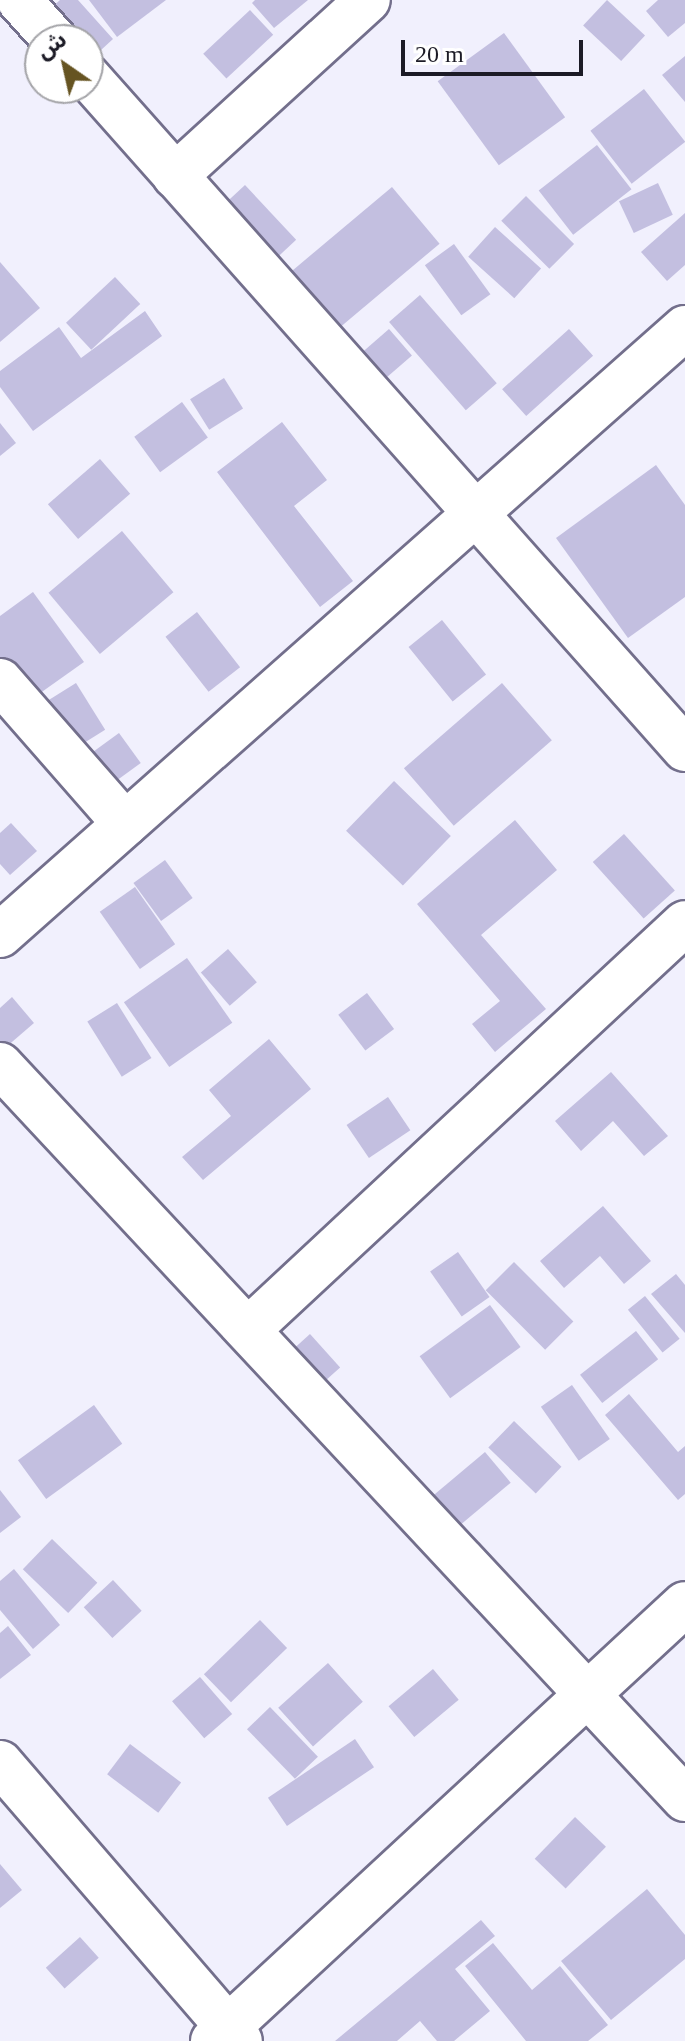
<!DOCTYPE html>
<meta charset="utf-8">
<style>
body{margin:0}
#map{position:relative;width:685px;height:2041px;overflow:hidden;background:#f1f0fd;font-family:"Times New Roman","Noto Sans Arabic",serif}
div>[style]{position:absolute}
.building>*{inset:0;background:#c3bfe0;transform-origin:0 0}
.roads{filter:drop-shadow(2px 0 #736f8c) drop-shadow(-2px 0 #736f8c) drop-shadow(0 2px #736f8c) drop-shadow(0 -2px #736f8c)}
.minor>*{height:44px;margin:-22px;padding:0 22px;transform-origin:22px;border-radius:22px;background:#fff}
span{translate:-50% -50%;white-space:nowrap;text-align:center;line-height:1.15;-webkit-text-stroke:8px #fff;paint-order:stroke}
.north{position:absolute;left:24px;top:24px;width:80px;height:80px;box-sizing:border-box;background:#fff;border:2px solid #a4a4a8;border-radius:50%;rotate:326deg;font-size:22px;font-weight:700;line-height:32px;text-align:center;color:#1c1b26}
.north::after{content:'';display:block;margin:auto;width:28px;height:36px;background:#665422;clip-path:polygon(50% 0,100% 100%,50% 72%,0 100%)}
.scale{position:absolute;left:401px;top:40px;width:182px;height:36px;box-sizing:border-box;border:4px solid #1c1b26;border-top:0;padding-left:10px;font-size:24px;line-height:28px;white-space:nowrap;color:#1c1b26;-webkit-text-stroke:6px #fff;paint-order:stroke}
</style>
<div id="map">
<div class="building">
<i style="clip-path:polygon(60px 0,78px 0,113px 39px,88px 62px,88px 40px,47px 40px,33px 24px)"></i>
<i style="clip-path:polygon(89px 0,166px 0,117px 37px)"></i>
<i style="clip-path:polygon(255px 0,308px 0,274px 28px,252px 3px)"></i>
<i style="left:607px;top:0;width:52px;height:35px;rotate:43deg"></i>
<i style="clip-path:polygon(658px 0,685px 0,685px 23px,668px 37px,646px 11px)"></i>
<i style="left:250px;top:10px;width:34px;height:64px;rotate:47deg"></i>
<i style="left:504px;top:33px;width:104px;height:82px;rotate:54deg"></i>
<i style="clip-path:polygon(685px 56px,685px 102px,662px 75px)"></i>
<i style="left:644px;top:89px;width:67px;height:68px;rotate:52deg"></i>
<i style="left:597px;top:145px;width:56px;height:74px;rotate:52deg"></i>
<i style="left:658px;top:183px;width:35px;height:43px;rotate:65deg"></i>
<i style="left:245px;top:185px;width:75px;height:50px;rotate:47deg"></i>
<i style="left:392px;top:187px;width:74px;height:154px;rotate:50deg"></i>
<i style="left:526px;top:196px;width:68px;height:35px;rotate:45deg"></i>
<i style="clip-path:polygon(685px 213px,685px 265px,667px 281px,641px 252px)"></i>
<i style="left:495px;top:227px;width:62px;height:40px;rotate:42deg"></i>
<i style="left:454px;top:244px;width:62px;height:36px;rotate:54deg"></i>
<i style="clip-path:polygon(0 262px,40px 308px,0 342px)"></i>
<i style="left:115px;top:277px;width:37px;height:67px;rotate:47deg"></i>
<i style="left:420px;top:295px;width:117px;height:41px;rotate:49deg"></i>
<i style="clip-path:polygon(145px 311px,162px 336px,33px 431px,0 387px,0 371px,59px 327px,81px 358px)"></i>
<i style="left:389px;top:329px;width:35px;height:59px;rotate:49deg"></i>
<i style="left:569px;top:329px;width:36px;height:90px;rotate:48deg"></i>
<i style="left:224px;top:378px;width:36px;height:40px;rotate:58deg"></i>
<i style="left:182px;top:402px;width:44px;height:59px;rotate:54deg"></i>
<i style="clip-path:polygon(282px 422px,327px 480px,294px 506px,353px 581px,320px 607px,217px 472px)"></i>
<i style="clip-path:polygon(0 423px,16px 443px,0 456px)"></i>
<i style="left:100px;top:459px;width:46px;height:69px;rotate:49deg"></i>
<i style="clip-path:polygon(656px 465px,685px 505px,685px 597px,628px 638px,556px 538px)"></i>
<i style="left:122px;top:531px;width:80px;height:96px;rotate:50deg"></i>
<i style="clip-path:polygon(33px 592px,84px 662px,22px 706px,0 675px,0 616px)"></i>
<i style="left:197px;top:612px;width:70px;height:40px;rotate:52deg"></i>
<i style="left:442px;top:620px;width:70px;height:43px;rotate:51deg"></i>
<i style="left:76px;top:683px;width:55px;height:50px;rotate:58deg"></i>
<i style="left:502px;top:683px;width:76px;height:130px;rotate:49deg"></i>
<i style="left:119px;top:733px;width:37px;height:51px;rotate:54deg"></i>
<i style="left:394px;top:781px;width:79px;height:69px;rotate:44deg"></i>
<i style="clip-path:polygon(515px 820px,557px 870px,481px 935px,546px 1009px,495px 1052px,472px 1024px,500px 1001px,417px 904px)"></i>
<i style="clip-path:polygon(11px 823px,37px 851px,10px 875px,0 864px,0 833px)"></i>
<i style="left:624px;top:834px;width:76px;height:42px;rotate:48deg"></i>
<i style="left:165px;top:860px;width:47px;height:39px;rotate:54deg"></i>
<i style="left:135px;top:887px;width:70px;height:43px;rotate:55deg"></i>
<i style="left:228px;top:949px;width:44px;height:36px;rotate:49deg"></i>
<i style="left:187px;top:958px;width:79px;height:77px;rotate:55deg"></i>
<i style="left:367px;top:993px;width:45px;height:36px;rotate:53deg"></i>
<i style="clip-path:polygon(12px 997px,34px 1023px,5px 1048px,0 1043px,0 1008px)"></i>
<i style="left:117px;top:1003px;width:65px;height:35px;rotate:58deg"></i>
<i style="clip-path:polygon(269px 1039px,311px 1089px,203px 1180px,182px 1157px,231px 1116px,209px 1090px)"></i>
<i style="clip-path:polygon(611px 1072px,668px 1136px,644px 1156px,613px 1121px,581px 1151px,555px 1121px)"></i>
<i style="left:388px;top:1097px;width:40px;height:50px;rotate:56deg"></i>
<i style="clip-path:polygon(603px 1206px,651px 1261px,624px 1284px,600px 1256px,564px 1288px,540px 1261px)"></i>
<i style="left:458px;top:1252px;width:55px;height:34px;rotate:55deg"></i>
<i style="left:514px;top:1262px;width:84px;height:40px;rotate:45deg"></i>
<i style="clip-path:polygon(676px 1274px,685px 1285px,685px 1333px,651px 1294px)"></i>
<i style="left:645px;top:1296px;width:55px;height:22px;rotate:51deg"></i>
<i style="left:490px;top:1305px;width:52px;height:87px;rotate:54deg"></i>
<i style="left:636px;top:1331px;width:36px;height:71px;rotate:52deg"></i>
<i style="left:310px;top:1334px;width:45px;height:35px;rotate:48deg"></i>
<i style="left:572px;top:1385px;width:66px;height:38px;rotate:55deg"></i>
<i style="clip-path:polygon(629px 1394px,678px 1452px,685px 1446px,685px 1494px,678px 1500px,605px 1415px)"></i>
<i style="left:94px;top:1405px;width:48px;height:94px;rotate:54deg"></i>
<i style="left:514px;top:1421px;width:66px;height:37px;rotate:44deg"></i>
<i style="left:485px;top:1452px;width:40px;height:87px;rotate:50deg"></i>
<i style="clip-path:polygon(0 1490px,21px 1517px,0 1533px)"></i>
<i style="left:52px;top:1539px;width:63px;height:42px;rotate:44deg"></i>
<i style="clip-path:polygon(14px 1569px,60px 1625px,33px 1649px,0 1610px,0 1581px)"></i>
<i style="left:113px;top:1580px;width:42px;height:40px;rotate:47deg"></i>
<i style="left:260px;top:1620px;width:39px;height:78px;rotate:46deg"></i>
<i style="clip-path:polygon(8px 1626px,31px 1655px,0 1679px,0 1633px)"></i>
<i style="left:328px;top:1663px;width:52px;height:67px;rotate:48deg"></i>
<i style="left:433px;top:1669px;width:40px;height:58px;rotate:50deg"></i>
<i style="left:200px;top:1677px;width:49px;height:37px;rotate:49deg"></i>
<i style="left:270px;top:1707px;width:69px;height:32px;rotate:46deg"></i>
<i style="left:355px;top:1739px;width:34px;height:105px;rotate:56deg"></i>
<i style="left:130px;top:1744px;width:64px;height:38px;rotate:37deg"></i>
<i style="left:575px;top:1817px;width:43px;height:58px;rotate:44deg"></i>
<i style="clip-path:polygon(0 1864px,22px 1890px,0 1908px)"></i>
<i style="clip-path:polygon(647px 1889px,685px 1935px,685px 1959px,611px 2020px,561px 1961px)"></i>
<i style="clip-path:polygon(481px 1920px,495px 1936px,455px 1969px,490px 2011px,454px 2041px,437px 2041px,420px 2021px,397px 2041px,335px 2041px)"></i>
<i style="left:80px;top:1937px;width:28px;height:46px;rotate:48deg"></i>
<i style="clip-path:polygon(493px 1943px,532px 1990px,560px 1966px,608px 2025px,588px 2041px,526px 2041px,465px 1966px)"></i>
</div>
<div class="roads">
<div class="minor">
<i style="left:19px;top:0;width:54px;rotate:48deg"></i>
<i style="left:88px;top:77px;width:899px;rotate:48.38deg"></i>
<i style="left:175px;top:176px;width:261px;rotate:-42.4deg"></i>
<i style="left:0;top:681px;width:190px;rotate:48.8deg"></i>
<i style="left:0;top:935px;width:915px;rotate:-41.55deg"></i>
<i style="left:0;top:1065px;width:1004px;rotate:46.98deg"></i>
<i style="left:250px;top:1328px;width:594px;rotate:-42.95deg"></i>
<i style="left:0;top:1763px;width:367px;rotate:49.2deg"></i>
<i style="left:213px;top:2041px;width:643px;rotate:-42.79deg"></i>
</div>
</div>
<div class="north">ش</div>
<div class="scale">20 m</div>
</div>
